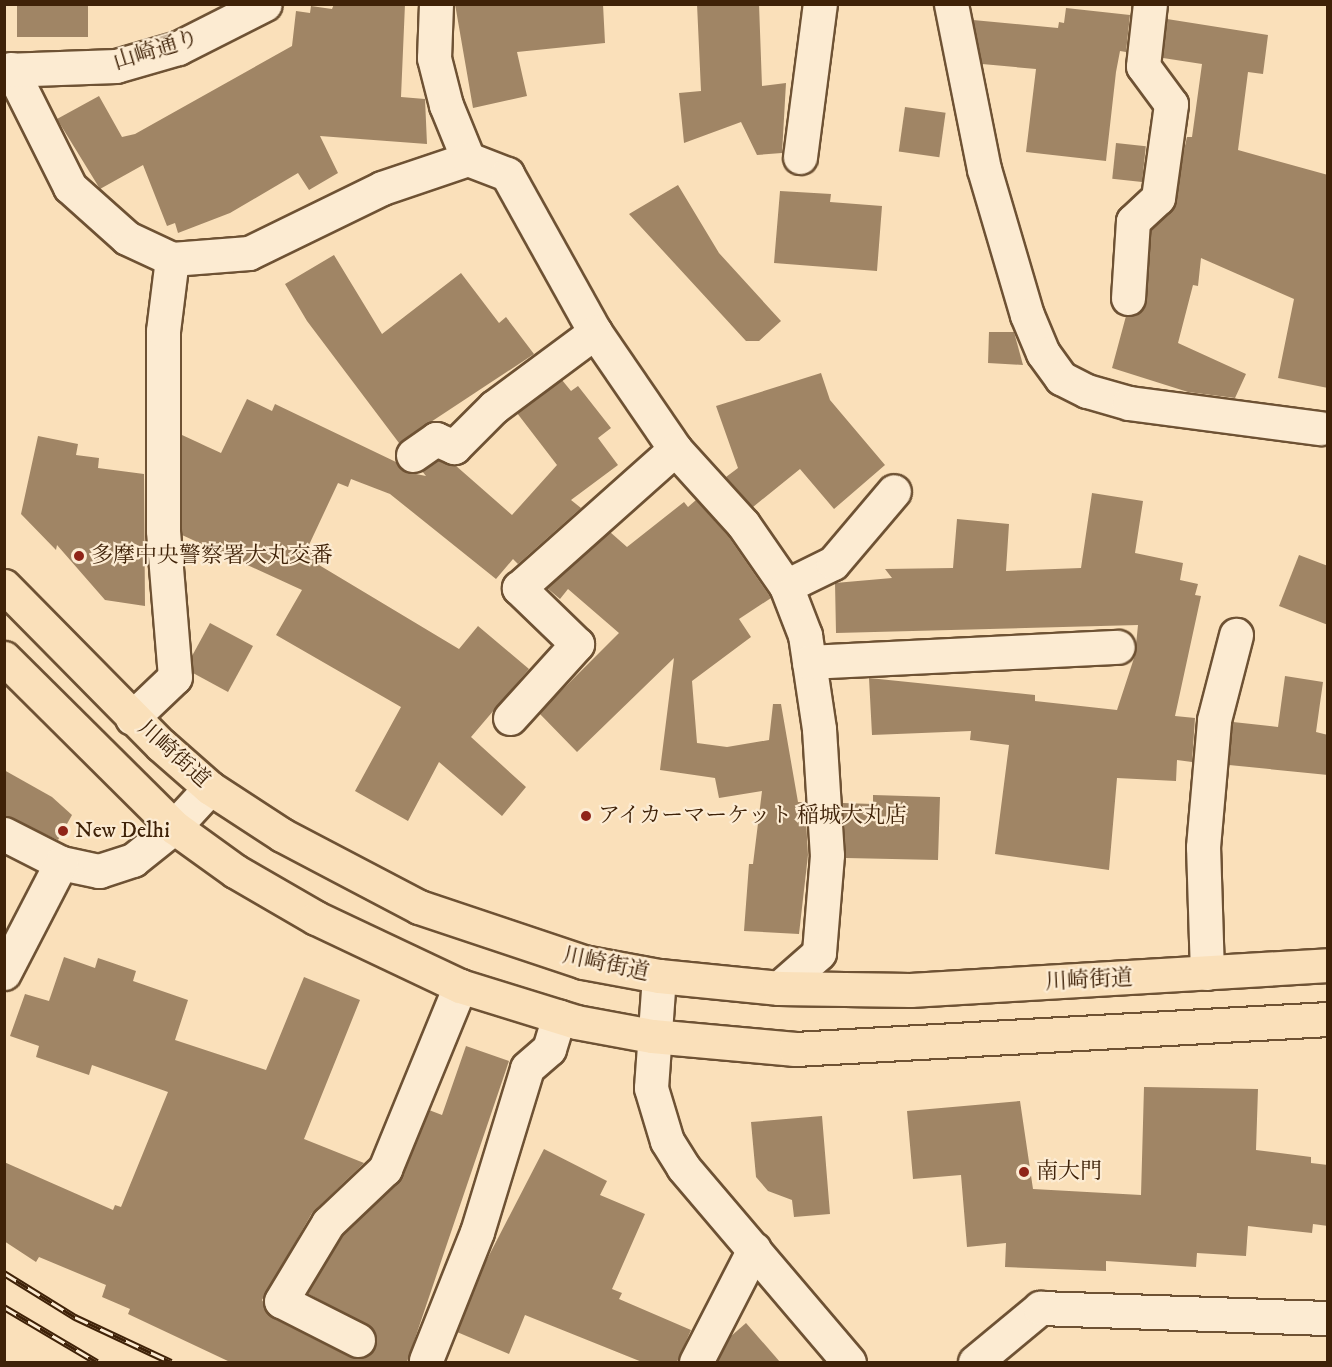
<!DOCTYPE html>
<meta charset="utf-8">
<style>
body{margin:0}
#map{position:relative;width:1332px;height:1367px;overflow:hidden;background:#fae0ba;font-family:"IM FELL DW Pica","Noto Serif JP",serif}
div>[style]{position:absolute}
.building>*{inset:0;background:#a08565;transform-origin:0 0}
.roads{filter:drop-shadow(2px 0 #6e5234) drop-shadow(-2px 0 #6e5234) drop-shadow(0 2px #6e5234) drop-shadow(0 -2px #6e5234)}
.minor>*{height:33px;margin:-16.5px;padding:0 16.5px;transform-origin:16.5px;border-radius:16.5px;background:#fcebd2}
.major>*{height:33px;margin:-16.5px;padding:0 16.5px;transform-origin:16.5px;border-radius:16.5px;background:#fae0ba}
.rail>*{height:7px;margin-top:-3.5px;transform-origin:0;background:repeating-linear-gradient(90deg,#fcebd2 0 14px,#3f2208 0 28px);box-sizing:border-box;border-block:2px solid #3f2208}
.dots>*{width:16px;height:16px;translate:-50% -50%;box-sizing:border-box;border:3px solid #fcebd2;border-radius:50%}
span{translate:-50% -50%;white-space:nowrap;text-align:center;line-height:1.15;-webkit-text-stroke:4.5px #fcebd2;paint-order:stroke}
.street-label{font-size:22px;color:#3f2208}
.poi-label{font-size:22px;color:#3f2208}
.left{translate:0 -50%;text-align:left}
.frame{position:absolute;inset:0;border:6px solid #3f2208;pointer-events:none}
</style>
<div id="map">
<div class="building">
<i style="left:17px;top:4px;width:71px;height:33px"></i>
<i style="clip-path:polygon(334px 4px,405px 4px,401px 97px,425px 99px,427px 144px,320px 136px,338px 173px,309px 190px,298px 173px,230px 213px,178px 233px,175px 223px,167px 226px,143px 165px,100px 189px,57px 119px,99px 96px,122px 137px,135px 134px,292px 46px,296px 11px,310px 13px,311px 6px,332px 9px)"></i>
<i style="clip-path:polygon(455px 4px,603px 4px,605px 43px,517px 52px,527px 96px,473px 108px)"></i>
<i style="clip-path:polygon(697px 4px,759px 4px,762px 86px,786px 83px,782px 153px,757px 155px,741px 122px,684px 143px,679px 93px,701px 91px)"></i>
<i style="clip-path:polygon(1066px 8px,1130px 15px,1126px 52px,1120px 51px,1116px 72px,1106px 161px,1026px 152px,1036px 69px,982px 64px,973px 20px,1058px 28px,1059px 22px,1064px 23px)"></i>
<i style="clip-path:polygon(1167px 19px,1268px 35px,1263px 74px,1248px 72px,1238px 150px,1328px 175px,1328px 388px,1278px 378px,1294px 299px,1201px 258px,1198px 286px,1193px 285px,1178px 343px,1246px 374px,1235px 398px,1188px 392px,1112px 368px,1126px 316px,1144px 308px,1151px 230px,1176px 201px,1184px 150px,1187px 137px,1192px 137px,1202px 64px,1163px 58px)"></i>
<i style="left:905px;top:107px;width:41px;height:45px;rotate:8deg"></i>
<i style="left:1116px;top:143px;width:30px;height:36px;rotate:6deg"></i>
<i style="clip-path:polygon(678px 185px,719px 253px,781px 321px,759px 341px,746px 341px,629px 214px)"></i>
<i style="clip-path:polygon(780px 191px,831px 194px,830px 202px,882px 206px,877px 271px,774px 263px)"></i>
<i style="clip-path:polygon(334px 255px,382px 334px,461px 273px,499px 323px,506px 317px,534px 354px,399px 443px,307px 321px,285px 284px)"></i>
<i style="clip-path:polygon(989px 332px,1014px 332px,1023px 365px,988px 363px)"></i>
<i style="clip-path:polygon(821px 373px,830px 400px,885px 465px,834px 509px,800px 469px,753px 507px,726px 477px,738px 468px,716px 406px)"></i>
<i style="clip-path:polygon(562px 380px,571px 391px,578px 386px,611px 428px,598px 438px,618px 465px,571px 500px,581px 508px,518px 564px,513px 559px,496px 579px,390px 494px,351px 479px,348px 487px,338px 483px,308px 547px,324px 557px,319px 565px,459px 649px,478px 626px,529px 669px,471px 737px,526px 787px,502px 816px,439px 762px,408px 821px,355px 791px,401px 707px,276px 635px,302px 590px,182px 535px,182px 435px,221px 453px,247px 399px,272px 411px,275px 404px,396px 462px,406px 472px,426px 476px,422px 471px,438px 460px,455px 465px,512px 515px,557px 465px,517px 413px)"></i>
<i style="clip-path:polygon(38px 436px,78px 444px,76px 455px,99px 458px,98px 468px,144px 474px,145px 606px,105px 600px,57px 545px,56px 550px,21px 514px)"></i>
<i style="clip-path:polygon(1092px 493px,1143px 501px,1135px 553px,1183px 563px,1180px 580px,1198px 584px,1195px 595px,1201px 596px,1175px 716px,1195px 718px,1192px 762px,1177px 760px,1176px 781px,1117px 778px,1109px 870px,995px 854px,1009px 745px,970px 740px,971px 731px,872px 735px,869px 678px,1035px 695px,1035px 701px,1117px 710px,1135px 655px,1138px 625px,836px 633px,835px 583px,892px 578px,885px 569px,953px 568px,957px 519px,1009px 524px,1006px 571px,1081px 568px)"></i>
<i style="clip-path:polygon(696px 500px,728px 536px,771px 598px,739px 619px,751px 637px,692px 681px,697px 743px,727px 747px,769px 740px,773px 704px,781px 704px,798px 802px,805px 802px,808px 855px,799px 934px,744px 931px,749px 864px,753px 864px,762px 791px,719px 798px,715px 778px,660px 770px,674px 658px,577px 752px,539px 713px,619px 633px,568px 589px,560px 599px,547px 588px,610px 532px,627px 547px,684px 502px,688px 507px)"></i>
<i style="clip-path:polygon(1299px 555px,1328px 566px,1328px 625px,1279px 606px)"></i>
<i style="clip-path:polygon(210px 623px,253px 646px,228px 692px,193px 673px,192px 656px)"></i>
<i style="clip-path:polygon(1285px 676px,1323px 682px,1316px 732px,1328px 735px,1328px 775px,1229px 765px,1233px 722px,1278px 727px)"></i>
<i style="clip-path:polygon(4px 770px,52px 797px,72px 815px,58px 840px,4px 816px)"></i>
<i style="clip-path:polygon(873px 795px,940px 797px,938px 860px,846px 858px,843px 803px,873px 804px)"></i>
<i style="clip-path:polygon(64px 957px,95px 968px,98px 958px,136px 971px,133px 981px,188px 1000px,175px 1040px,266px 1070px,304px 977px,360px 1000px,304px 1139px,364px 1163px,312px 1213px,262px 1300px,273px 1318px,350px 1357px,368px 1356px,374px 1349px,373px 1329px,307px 1293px,343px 1235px,402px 1177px,429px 1110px,442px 1115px,466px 1046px,509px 1061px,407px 1362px,230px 1362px,128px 1314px,130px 1309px,102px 1297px,106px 1285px,39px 1257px,36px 1262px,4px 1241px,4px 1162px,113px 1210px,115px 1205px,121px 1207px,168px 1092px,92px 1065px,89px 1075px,36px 1057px,39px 1046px,10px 1036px,25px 994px,49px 1001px)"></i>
<i style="clip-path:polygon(1144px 1087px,1258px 1089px,1256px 1150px,1311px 1157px,1311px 1163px,1328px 1165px,1328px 1226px,1313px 1224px,1312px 1233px,1248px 1226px,1246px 1256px,1197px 1253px,1196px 1267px,1106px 1261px,1106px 1271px,1005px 1267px,1006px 1243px,967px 1247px,961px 1175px,913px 1179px,907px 1111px,1020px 1101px,1033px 1189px,1141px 1195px)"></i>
<i style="clip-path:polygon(822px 1116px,830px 1214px,794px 1217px,792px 1200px,768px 1191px,756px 1177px,751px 1122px)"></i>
<i style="clip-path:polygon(544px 1149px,607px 1181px,600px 1195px,645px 1214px,612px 1289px,622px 1293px,619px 1299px,691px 1330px,677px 1362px,642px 1362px,525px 1315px,509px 1354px,457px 1332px,482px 1269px)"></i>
<i style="clip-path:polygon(746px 1323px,780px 1362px,717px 1362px,730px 1337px)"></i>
</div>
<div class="roads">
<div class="minor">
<i style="left:436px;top:4px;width:54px;rotate:92.1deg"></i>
<i style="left:434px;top:58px;width:49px;rotate:75.7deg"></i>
<i style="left:446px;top:105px;width:58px;rotate:67.8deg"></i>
<i style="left:951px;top:4px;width:168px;rotate:78.7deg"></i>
<i style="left:984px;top:169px;width:152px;rotate:73.6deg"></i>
<i style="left:1027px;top:315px;width:41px;rotate:67.2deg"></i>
<i style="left:1043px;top:353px;width:31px;rotate:54deg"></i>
<i style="left:1061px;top:378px;width:29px;rotate:27deg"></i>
<i style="left:1087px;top:391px;width:44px;rotate:15.9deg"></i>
<i style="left:1129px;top:403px;width:193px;rotate:7.5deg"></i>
<i style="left:11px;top:69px;width:132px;rotate:63.4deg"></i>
<i style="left:70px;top:187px;width:76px;rotate:41.8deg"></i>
<i style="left:127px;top:238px;width:50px;rotate:25deg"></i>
<i style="left:172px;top:259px;width:77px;rotate:-4.5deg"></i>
<i style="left:249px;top:253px;width:148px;rotate:-26deg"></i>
<i style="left:382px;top:188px;width:91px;rotate:-18.6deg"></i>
<i style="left:468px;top:159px;width:42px;rotate:21deg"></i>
<i style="left:507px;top:174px;width:181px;rotate:60.9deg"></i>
<i style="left:595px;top:332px;width:142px;rotate:55.6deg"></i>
<i style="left:675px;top:449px;width:101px;rotate:47.8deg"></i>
<i style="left:743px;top:524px;width:75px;rotate:55.3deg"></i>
<i style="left:786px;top:586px;width:53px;rotate:68.8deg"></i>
<i style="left:805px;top:635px;width:95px;rotate:81.5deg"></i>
<i style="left:819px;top:729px;width:126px;rotate:86.4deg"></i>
<i style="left:827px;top:855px;width:98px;rotate:94.7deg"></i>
<i style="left:819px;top:953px;width:53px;rotate:138.8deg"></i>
<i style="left:4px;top:70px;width:112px;rotate:-2deg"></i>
<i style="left:116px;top:66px;width:65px;rotate:-16.2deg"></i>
<i style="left:178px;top:48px;width:97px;rotate:-26.8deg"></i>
<i style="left:800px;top:157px;width:154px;rotate:-82.6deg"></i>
<i style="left:1128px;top:298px;width:77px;rotate:-86.3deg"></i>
<i style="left:1133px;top:221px;width:34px;rotate:-43deg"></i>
<i style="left:1158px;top:198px;width:95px;rotate:-82.1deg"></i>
<i style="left:1171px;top:104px;width:47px;rotate:-126.4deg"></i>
<i style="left:1143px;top:66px;width:62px;rotate:-83.6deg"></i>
<i style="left:413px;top:455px;width:28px;rotate:-35deg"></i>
<i style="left:436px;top:439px;width:20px;rotate:24deg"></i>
<i style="left:454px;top:447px;width:57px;rotate:-45deg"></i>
<i style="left:494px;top:407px;width:126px;rotate:-36.6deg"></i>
<i style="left:786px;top:586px;width:52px;rotate:-26.1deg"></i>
<i style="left:833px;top:563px;width:94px;rotate:-49.7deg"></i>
<i style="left:809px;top:662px;width:309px;rotate:-2.8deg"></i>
<i style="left:132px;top:718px;width:59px;rotate:-43.6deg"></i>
<i style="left:175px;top:677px;width:147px;rotate:-94.7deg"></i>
<i style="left:163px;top:530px;width:199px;rotate:-90deg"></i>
<i style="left:163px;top:331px;width:73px;rotate:-82.9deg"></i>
<i style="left:510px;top:718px;width:100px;rotate:-47.8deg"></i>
<i style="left:577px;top:644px;width:81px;rotate:-136deg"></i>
<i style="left:519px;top:588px;width:209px;rotate:-41.7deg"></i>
<i style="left:4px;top:834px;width:64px;rotate:27deg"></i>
<i style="left:61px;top:863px;width:39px;rotate:12deg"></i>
<i style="left:99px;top:871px;width:36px;rotate:-18deg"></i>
<i style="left:133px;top:860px;width:53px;rotate:-38.8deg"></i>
<i style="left:174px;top:827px;width:53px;rotate:-47.3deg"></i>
<i style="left:4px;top:973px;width:124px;rotate:-62.6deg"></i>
<i style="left:1207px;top:973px;width:126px;rotate:-91.8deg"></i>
<i style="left:1203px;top:847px;width:127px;rotate:-85deg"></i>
<i style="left:1214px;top:720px;width:88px;rotate:-75.5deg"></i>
<i style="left:659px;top:976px;width:112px;rotate:94.1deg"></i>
<i style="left:651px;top:1088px;width:55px;rotate:73.2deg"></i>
<i style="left:667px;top:1141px;width:31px;rotate:58deg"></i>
<i style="left:683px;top:1167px;width:256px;rotate:49.6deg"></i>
<i style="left:358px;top:1340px;width:86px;rotate:-153.1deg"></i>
<i style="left:281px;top:1301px;width:91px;rotate:-58.9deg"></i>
<i style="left:328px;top:1223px;width:79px;rotate:-43.5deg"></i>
<i style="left:385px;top:1169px;width:198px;rotate:-67.7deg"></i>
<i style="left:426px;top:1360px;width:138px;rotate:-68.3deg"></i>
<i style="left:477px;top:1232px;width:171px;rotate:-73deg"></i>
<i style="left:527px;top:1068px;width:29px;rotate:-41deg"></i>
<i style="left:549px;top:1049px;width:34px;rotate:-73deg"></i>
<i style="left:696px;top:1362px;width:127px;rotate:-62.8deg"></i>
<i style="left:975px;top:1362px;width:85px;rotate:-39.7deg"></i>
<i style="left:1040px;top:1308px;width:288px;rotate:2deg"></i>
</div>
<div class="major">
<i style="left:4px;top:586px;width:223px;rotate:45.4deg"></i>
<i style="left:161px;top:745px;width:65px;rotate:41.3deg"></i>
<i style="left:210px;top:788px;width:86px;rotate:33.1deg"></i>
<i style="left:282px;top:835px;width:155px;rotate:27.7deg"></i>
<i style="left:419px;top:907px;width:173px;rotate:18.5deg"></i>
<i style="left:583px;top:962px;width:77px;rotate:10.4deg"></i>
<i style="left:659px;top:976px;width:121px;rotate:5.7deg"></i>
<i style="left:779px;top:988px;width:131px;rotate:0.9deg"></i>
<i style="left:910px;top:990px;width:419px;rotate:-3.4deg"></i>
<i style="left:4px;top:658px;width:240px;rotate:44.8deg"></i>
<i style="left:174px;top:827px;width:75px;rotate:35.8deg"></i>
<i style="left:235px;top:871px;width:94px;rotate:30.1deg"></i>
<i style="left:316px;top:918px;width:159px;rotate:25.3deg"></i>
<i style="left:460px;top:986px;width:121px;rotate:17.2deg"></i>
<i style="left:576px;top:1022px;width:77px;rotate:10.4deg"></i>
<i style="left:652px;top:1036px;width:144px;rotate:5.2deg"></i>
<i style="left:795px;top:1049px;width:534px;rotate:-3.22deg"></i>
</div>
</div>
<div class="rail">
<i style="left:4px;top:1273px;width:84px;rotate:31.8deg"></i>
<i style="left:75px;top:1317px;width:106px;rotate:25.1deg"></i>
<i style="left:4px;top:1307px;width:108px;rotate:30.6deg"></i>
</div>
<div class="dots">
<i style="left:79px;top:556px;background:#8f2418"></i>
<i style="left:586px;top:816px;background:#8f2418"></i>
<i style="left:63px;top:831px;background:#8f2418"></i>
<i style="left:1024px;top:1172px;background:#8f2418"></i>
</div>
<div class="street-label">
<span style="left:156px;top:50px;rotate:-17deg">山崎通り</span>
<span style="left:174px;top:754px;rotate:42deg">川崎街道</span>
<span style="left:606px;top:964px;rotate:12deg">川崎街道</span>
<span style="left:1089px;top:980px;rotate:-3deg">川崎街道</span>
</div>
<div class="poi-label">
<span class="left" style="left:91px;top:556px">多摩中央警察署大丸交番</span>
<span class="left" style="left:598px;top:816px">アイカーマーケット 稲城大丸店</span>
<span class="left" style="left:75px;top:831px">New Delhi</span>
<span class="left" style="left:1036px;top:1172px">南大門</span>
</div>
<div class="frame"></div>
</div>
